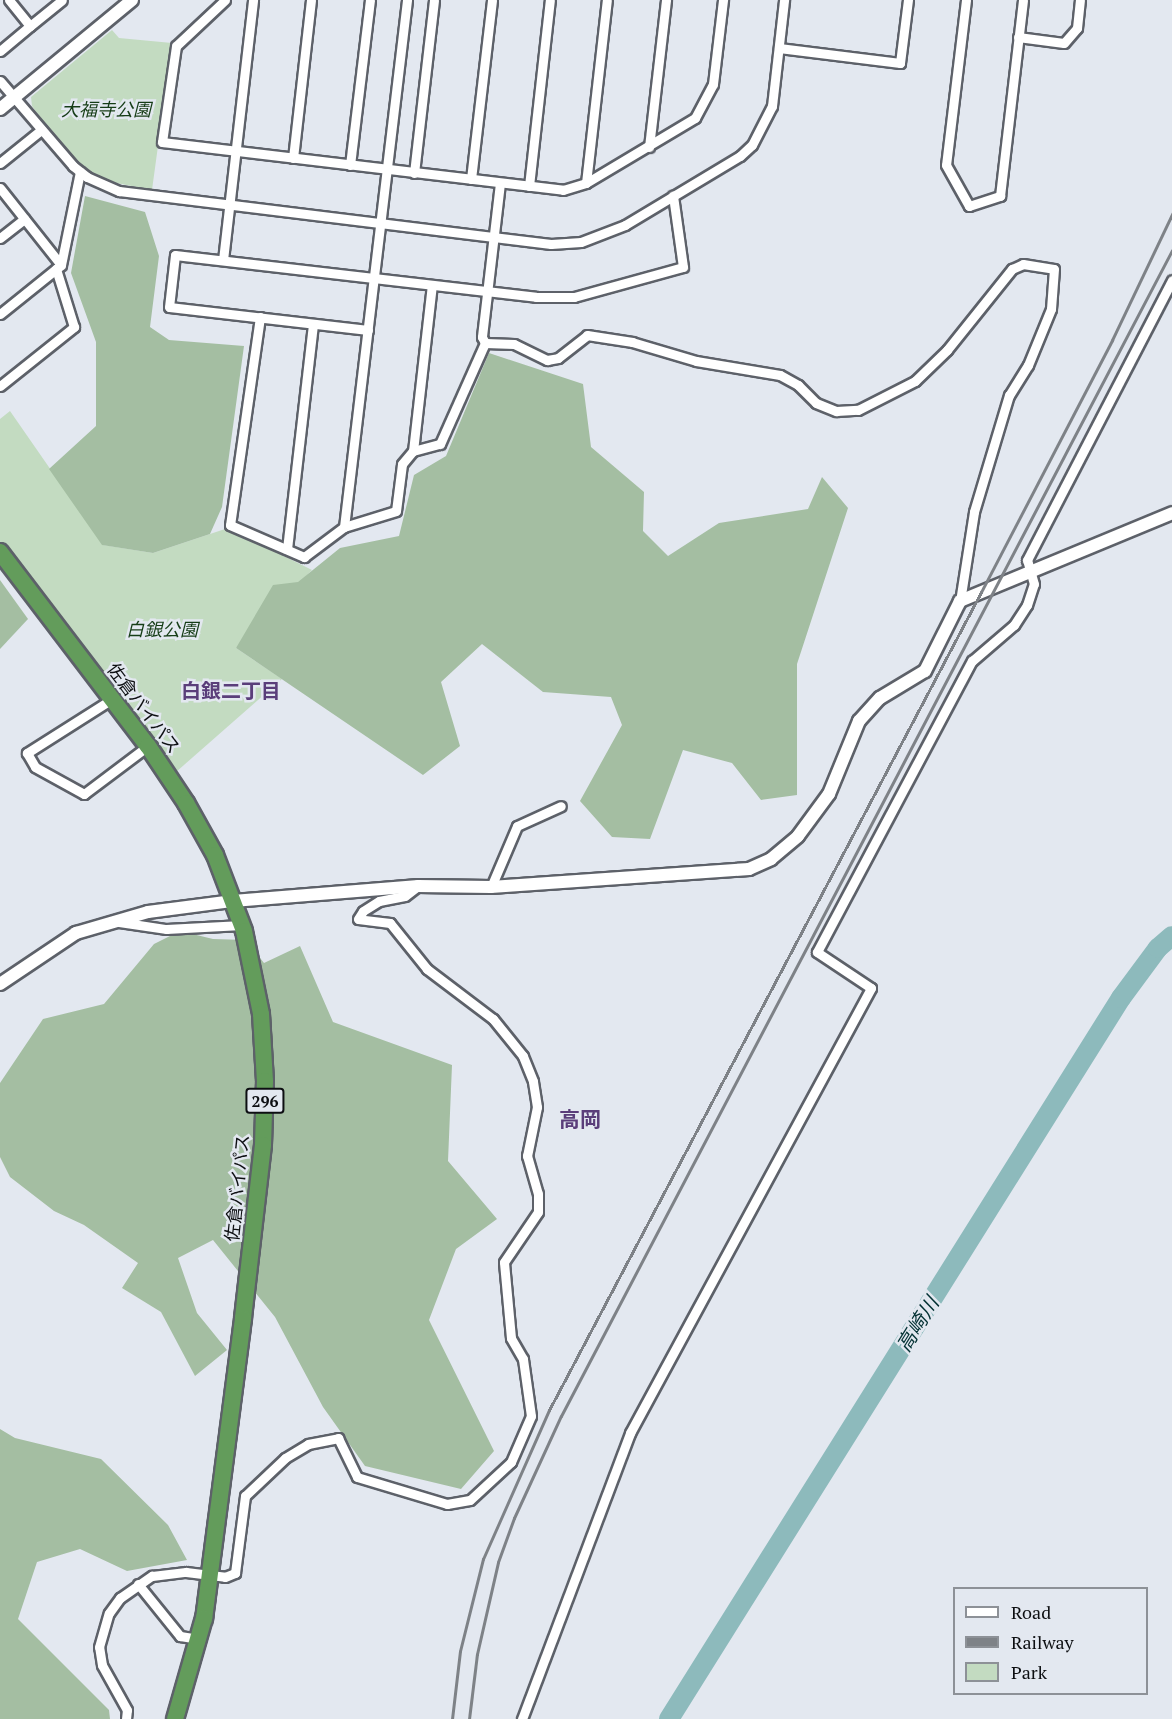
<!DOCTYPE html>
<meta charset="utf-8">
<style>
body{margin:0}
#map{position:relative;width:1172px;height:1719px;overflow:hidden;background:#e3e8f0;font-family:"PT Serif","Noto Sans JP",serif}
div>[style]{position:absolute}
.green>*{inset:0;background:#c3dbc1}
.forest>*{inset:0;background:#a4bea2}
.river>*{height:20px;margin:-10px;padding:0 10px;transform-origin:10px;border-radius:10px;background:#8dbabc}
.roads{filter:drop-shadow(2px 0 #5d6169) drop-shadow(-2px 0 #5d6169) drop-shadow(0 2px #5d6169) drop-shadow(0 -2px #5d6169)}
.street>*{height:9px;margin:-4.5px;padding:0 4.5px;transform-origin:4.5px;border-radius:4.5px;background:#fff}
.secondary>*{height:12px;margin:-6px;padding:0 6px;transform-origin:6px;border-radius:6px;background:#fff}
.highway>*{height:16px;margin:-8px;padding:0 8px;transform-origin:8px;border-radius:8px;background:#639c5b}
.rail>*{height:3px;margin:-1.5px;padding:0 1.5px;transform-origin:1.5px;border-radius:1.5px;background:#7e8287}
span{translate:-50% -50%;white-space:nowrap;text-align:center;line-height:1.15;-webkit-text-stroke:5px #e3e8f0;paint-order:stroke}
.shield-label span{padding:2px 4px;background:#e3e8f0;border:2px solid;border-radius:4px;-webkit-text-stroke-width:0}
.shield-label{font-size:16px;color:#0d0f12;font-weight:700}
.park-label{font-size:18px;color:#163d17;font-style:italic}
.street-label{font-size:18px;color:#0d0f12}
.neighbourhood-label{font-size:20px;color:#5a3e7a;font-weight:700}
.water-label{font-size:20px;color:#033133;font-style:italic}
.quarter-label{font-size:21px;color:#5a3e7a;font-weight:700}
.legend{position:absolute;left:953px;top:1587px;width:195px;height:108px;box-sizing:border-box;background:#e3e8f0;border:2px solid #8d9197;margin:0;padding:8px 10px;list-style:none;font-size:18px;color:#0d0f12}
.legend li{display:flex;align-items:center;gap:12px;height:30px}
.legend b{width:30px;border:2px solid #8d9197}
</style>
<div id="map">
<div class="green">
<i style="clip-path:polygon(112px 30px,119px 38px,172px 43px,152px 190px,106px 181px,91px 173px,61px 146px,32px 106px,31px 97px)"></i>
<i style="clip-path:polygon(10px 411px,103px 545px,153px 553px,228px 528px,312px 570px,236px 648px,282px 679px,176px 772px,0 544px,0 419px)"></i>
</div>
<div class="forest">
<i style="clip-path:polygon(85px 196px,145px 212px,159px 256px,150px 327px,169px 340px,244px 346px,222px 507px,210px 534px,153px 553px,102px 545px,49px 469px,96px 426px,96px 342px,71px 273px)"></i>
<i style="clip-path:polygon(489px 353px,583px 384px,591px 447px,644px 492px,643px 531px,668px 556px,719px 523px,808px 509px,822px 477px,848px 508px,797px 664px,797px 795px,761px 800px,732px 763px,683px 750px,650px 839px,612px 837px,580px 801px,622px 725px,611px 697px,543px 692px,482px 644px,441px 682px,460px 746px,423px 775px,236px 648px,273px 585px,298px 582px,340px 548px,399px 536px,414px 475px,446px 456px)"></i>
<i style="clip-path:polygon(0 580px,28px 619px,0 649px)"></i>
<i style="clip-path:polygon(180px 931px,213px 939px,246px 940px,264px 963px,300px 946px,333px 1022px,452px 1065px,448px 1161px,497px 1219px,456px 1249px,429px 1320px,494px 1451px,461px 1489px,365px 1466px,323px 1407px,275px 1317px,213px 1240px,178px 1258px,197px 1313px,227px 1350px,195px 1376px,161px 1312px,122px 1288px,138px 1263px,84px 1225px,54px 1211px,10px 1177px,0 1157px,0 1083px,43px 1019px,104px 1004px,154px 944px)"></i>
<i style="clip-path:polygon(0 1429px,15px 1438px,101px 1459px,168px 1525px,187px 1560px,127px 1571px,80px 1549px,37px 1562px,18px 1619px,109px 1710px,110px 1719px,0 1719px)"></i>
</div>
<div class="river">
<i style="left:669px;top:1719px;width:851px;rotate:-57.92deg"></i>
<i style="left:1121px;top:998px;width:62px;rotate:-53.5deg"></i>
<i style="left:1158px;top:948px;width:18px;rotate:-41deg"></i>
</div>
<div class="roads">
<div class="street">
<i style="left:9px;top:0;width:33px;rotate:51deg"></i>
<i style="left:30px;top:26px;width:41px;rotate:-39.1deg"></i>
<i style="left:225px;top:0;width:67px;rotate:136.8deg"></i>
<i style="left:176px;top:46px;width:97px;rotate:98.3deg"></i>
<i style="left:162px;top:142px;width:404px;rotate:6.8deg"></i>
<i style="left:563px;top:190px;width:24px;rotate:-17deg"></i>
<i style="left:586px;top:183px;width:127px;rotate:-30.8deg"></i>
<i style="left:695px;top:118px;width:38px;rotate:-62deg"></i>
<i style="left:713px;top:84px;width:85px;rotate:-83.2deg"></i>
<i style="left:966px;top:0;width:166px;rotate:96.9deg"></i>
<i style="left:946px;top:165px;width:47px;rotate:60.7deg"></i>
<i style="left:969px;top:206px;width:33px;rotate:-18deg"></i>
<i style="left:1000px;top:196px;width:197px;rotate:-83.3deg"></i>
<i style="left:1018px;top:37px;width:46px;rotate:7.4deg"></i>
<i style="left:1064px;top:43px;width:20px;rotate:-49deg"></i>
<i style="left:1077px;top:28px;width:28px;rotate:-84deg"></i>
<i style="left:779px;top:48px;width:122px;rotate:7.1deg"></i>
<i style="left:900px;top:63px;width:64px;rotate:-82.8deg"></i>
<i style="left:0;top:51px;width:39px;rotate:-40deg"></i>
<i style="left:0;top:81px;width:112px;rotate:49.3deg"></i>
<i style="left:73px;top:166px;width:18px;rotate:38deg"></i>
<i style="left:87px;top:177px;width:35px;rotate:24deg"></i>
<i style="left:119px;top:191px;width:435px;rotate:7deg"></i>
<i style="left:551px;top:244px;width:30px;rotate:-4deg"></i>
<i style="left:581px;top:242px;width:47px;rotate:-21.1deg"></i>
<i style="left:625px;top:225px;width:134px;rotate:-31deg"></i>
<i style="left:740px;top:156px;width:16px;rotate:-43deg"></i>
<i style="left:752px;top:145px;width:44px;rotate:-62.9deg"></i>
<i style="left:772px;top:106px;width:107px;rotate:-83.5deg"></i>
<i style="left:649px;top:147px;width:148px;rotate:-83.4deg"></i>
<i style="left:293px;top:158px;width:159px;rotate:-83.5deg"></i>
<i style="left:0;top:163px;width:53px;rotate:-38.8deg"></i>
<i style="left:350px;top:165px;width:166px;rotate:-83.1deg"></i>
<i style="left:414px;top:173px;width:174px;rotate:-83.4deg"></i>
<i style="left:471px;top:179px;width:180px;rotate:-83.3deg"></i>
<i style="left:500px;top:183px;width:155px;rotate:96.7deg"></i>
<i style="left:482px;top:337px;width:7px;rotate:63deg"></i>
<i style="left:485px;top:343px;width:29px;rotate:2deg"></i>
<i style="left:514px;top:344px;width:37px;rotate:26deg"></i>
<i style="left:547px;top:360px;width:11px;rotate:-10deg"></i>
<i style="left:558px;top:358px;width:37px;rotate:-38deg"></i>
<i style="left:587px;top:335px;width:46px;rotate:8.8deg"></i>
<i style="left:632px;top:342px;width:67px;rotate:16.5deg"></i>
<i style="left:696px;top:361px;width:85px;rotate:9.5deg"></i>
<i style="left:780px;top:375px;width:21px;rotate:29deg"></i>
<i style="left:798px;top:385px;width:25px;rotate:45deg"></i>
<i style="left:816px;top:403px;width:22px;rotate:22deg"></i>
<i style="left:836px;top:411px;width:22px;rotate:-3deg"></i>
<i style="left:858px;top:410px;width:64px;rotate:-27deg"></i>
<i style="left:915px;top:381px;width:45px;rotate:-44.1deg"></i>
<i style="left:947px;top:350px;width:104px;rotate:-51.3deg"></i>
<i style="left:1012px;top:269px;width:12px;rotate:-24deg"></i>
<i style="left:1023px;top:264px;width:31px;rotate:9deg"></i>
<i style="left:1054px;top:269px;width:40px;rotate:94.3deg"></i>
<i style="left:1051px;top:309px;width:61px;rotate:112.3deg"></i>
<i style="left:1028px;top:365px;width:36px;rotate:122deg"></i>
<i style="left:1009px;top:395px;width:122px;rotate:106.7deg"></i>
<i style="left:974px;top:512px;width:90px;rotate:98.9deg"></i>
<i style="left:586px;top:183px;width:184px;rotate:-83.5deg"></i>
<i style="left:529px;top:186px;width:187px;rotate:-83.6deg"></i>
<i style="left:0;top:188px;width:98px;rotate:51.6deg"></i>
<i style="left:0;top:238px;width:31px;rotate:-38deg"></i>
<i style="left:223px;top:260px;width:262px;rotate:-83.4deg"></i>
<i style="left:0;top:314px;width:78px;rotate:-38.8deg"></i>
<i style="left:61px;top:265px;width:95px;rotate:-78.5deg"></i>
<i style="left:260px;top:317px;width:210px;rotate:98.2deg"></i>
<i style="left:230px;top:525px;width:81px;rotate:23.4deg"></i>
<i style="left:304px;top:557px;width:50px;rotate:-36.9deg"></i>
<i style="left:344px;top:527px;width:54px;rotate:-17.1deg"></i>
<i style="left:396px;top:511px;width:47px;rotate:-82.7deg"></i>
<i style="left:402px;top:464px;width:17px;rotate:-50deg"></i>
<i style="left:413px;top:451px;width:28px;rotate:-15deg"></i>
<i style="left:440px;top:444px;width:111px;rotate:-66deg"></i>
<i style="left:368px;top:330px;width:200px;rotate:-173.4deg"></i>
<i style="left:169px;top:307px;width:52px;rotate:-83.4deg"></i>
<i style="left:175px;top:255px;width:363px;rotate:6.6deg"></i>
<i style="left:536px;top:297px;width:38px"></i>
<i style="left:574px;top:297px;width:113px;rotate:-15.4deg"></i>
<i style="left:683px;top:267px;width:72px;rotate:-98deg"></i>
<i style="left:0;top:386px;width:95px;rotate:-38.6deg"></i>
<i style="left:74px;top:327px;width:61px;rotate:-107.2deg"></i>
<i style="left:413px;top:451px;width:167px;rotate:-83.5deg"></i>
<i style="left:344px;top:527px;width:531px;rotate:-83.18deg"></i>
<i style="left:287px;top:549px;width:226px;rotate:-83.4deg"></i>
<i style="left:112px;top:699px;width:101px;rotate:147.6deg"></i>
<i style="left:27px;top:753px;width:16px;rotate:60deg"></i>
<i style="left:35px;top:767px;width:56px;rotate:28.9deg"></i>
<i style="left:84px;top:794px;width:80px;rotate:-36.9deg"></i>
<i style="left:491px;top:887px;width:66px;rotate:-66.9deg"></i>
<i style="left:517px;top:826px;width:48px;rotate:-24.4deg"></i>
<i style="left:119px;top:922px;width:48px;rotate:8.5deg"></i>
<i style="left:166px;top:929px;width:76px;rotate:-3deg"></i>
<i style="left:138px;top:1584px;width:67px;rotate:51.1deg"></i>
<i style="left:180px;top:1636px;width:19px;rotate:9deg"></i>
<i style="left:126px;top:1719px;width:9px;rotate:-84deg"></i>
<i style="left:127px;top:1710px;width:51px;rotate:-119.1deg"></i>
<i style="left:102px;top:1665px;width:18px;rotate:-99deg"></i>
<i style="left:99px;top:1647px;width:35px;rotate:-74deg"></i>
<i style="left:109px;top:1613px;width:19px;rotate:-54deg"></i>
<i style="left:120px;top:1598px;width:39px;rotate:-35deg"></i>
<i style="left:152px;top:1576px;width:34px;rotate:-7deg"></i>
<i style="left:186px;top:1572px;width:39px;rotate:7deg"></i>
<i style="left:225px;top:1577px;width:11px;rotate:-22deg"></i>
<i style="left:235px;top:1573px;width:78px;rotate:-82.6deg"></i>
<i style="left:245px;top:1496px;width:55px;rotate:-43.5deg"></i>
<i style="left:285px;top:1458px;width:27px;rotate:-31deg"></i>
<i style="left:308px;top:1444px;width:31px;rotate:-11deg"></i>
<i style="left:338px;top:1438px;width:43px;rotate:64deg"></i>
<i style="left:357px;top:1477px;width:94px;rotate:16.7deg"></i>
<i style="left:447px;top:1504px;width:23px;rotate:-10deg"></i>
<i style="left:470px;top:1500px;width:56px;rotate:-42.8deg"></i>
<i style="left:511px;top:1462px;width:50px;rotate:-66.5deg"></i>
<i style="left:531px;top:1416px;width:58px;rotate:-98deg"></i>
<i style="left:523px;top:1359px;width:24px;rotate:-120deg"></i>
<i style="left:511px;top:1338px;width:76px;rotate:-95.3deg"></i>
<i style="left:504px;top:1262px;width:60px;rotate:-55.8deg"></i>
<i style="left:538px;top:1212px;width:18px;rotate:-90deg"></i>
<i style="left:538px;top:1194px;width:40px;rotate:-106deg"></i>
<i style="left:527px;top:1156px;width:50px;rotate:-78.5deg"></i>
<i style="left:537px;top:1107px;width:26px;rotate:-99deg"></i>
<i style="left:533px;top:1081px;width:27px;rotate:-112deg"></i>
<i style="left:523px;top:1056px;width:48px;rotate:-129deg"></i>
<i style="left:493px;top:1019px;width:83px;rotate:-142.9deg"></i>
<i style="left:427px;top:969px;width:59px;rotate:-128.8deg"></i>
<i style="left:390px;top:923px;width:32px;rotate:-173deg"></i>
<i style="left:358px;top:919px;width:9px;rotate:-58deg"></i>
<i style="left:363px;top:911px;width:19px;rotate:-32deg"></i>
<i style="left:379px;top:901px;width:26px;rotate:-11deg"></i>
<i style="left:405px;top:896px;width:16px;rotate:-38deg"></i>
<i style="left:522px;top:1719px;width:306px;rotate:-69.3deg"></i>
<i style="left:630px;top:1433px;width:506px;rotate:-61.56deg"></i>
<i style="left:871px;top:988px;width:65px;rotate:-146.3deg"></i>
<i style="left:817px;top:952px;width:330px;rotate:-62deg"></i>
<i style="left:972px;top:661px;width:55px;rotate:-40.6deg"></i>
<i style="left:1014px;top:625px;width:24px;rotate:-57deg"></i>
<i style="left:1027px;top:605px;width:22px;rotate:-72deg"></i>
<i style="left:1034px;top:584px;width:25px;rotate:-106deg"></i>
<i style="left:1027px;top:560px;width:315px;rotate:-62.6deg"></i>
</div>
<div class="secondary">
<i style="left:0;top:109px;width:171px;rotate:-39.5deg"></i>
<i style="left:0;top:984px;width:92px;rotate:-33.9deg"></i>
<i style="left:76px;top:933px;width:75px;rotate:-16.3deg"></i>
<i style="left:148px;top:912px;width:86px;rotate:-7.4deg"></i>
<i style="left:233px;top:901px;width:186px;rotate:-4.6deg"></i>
<i style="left:418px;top:886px;width:73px;rotate:0.8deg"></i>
<i style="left:491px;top:887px;width:259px;rotate:-4deg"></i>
<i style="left:749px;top:869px;width:24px;rotate:-24deg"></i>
<i style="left:771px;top:859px;width:35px;rotate:-40deg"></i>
<i style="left:798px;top:836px;width:52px;rotate:-53.6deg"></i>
<i style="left:829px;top:794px;width:79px;rotate:-67.7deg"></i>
<i style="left:859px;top:721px;width:31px;rotate:-48deg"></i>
<i style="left:880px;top:698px;width:52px;rotate:-31deg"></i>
<i style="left:925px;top:671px;width:78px;rotate:-63.4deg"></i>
<i style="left:960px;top:601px;width:230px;rotate:-22.5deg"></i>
</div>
<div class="highway">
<i style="left:0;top:552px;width:244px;rotate:52.7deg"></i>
<i style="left:148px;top:746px;width:69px;rotate:56.3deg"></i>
<i style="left:186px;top:803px;width:60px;rotate:60.9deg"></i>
<i style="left:215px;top:855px;width:81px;rotate:69.1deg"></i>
<i style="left:244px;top:931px;width:85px;rotate:78.4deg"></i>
<i style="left:261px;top:1014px;width:67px;rotate:86.6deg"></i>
<i style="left:265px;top:1081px;width:64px;rotate:91.8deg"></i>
<i style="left:263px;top:1145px;width:175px;rotate:96.6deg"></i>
<i style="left:243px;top:1319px;width:302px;rotate:97.4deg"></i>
<i style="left:204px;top:1618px;width:105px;rotate:106deg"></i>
</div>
</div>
<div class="rail">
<i style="left:452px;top:1719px;width:68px;rotate:-83.3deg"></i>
<i style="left:460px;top:1651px;width:95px;rotate:-76deg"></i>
<i style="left:483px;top:1559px;width:163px;rotate:-66.1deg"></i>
<i style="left:549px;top:1410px;width:925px;rotate:-62.16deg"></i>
<i style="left:981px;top:592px;width:284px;rotate:-62.5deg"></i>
<i style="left:1112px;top:340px;width:140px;rotate:-64.5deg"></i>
<i style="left:469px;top:1719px;width:65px;rotate:-83deg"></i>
<i style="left:477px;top:1654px;width:94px;rotate:-77.1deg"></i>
<i style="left:498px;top:1562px;width:47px;rotate:-70deg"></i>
<i style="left:514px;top:1518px;width:112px;rotate:-65.3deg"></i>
<i style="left:561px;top:1416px;width:1316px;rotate:-62.34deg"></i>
</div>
<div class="shield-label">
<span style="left:265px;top:1101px">296</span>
</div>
<div class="park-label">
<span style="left:106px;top:109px">大福寺公園</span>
<span style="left:162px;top:629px">白銀公園</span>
</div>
<div class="street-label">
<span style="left:144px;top:708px;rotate:53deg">佐倉バイパス</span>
<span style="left:237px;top:1188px;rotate:-84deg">佐倉バイパス</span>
</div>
<div class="neighbourhood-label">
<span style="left:231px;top:690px">白銀二丁目</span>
</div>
<div class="water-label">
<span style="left:917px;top:1324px;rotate:-58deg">高崎川</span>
</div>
<div class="quarter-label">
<span style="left:580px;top:1119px">高岡</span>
</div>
<ul class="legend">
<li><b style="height:8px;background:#fff"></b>Road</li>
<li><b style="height:8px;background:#7e8287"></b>Railway</li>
<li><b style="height:16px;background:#c3dbc1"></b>Park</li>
</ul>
</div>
